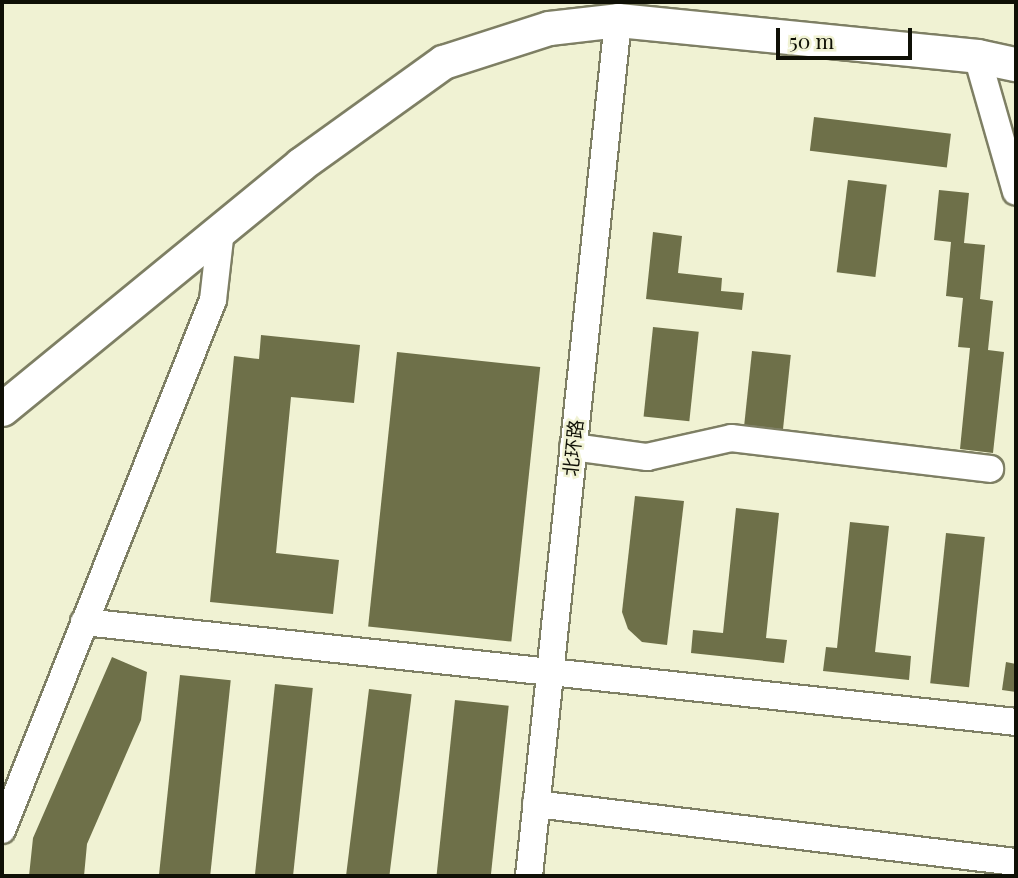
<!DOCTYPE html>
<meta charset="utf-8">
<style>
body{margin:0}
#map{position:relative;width:1018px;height:878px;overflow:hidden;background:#f0f2d3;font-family:"Playfair Display","Noto Sans SC",serif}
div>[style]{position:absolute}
.building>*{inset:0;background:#6e7049;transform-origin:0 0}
.roads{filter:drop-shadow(2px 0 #7e7f64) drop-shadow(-2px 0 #7e7f64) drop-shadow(0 2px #7e7f64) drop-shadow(0 -2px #7e7f64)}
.minor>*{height:26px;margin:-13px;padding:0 13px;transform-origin:13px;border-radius:13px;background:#fff}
.major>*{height:33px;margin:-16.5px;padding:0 16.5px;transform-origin:16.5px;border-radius:16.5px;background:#fff}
span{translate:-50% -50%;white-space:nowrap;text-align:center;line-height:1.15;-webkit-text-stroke:5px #f0f2d3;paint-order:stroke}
.street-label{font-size:19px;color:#0f1006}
.frame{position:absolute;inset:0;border:4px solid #0f1006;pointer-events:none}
.scale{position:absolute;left:776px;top:28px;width:136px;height:32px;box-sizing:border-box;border:4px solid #0f1006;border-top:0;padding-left:9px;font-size:21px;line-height:24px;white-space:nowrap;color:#0f1006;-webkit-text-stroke:5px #f0f2d3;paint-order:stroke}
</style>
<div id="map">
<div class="building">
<i style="left:814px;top:117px;width:138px;height:34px;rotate:7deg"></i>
<i style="left:848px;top:180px;width:39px;height:93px;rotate:7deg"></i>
<i style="clip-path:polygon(939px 190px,969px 193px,964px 243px,985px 245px,980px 299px,993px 301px,988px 350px,1004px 352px,993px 453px,960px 449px,970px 348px,958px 347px,963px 298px,946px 296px,951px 242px,934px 240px)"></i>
<i style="clip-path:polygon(653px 232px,682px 236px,678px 273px,722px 278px,721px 291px,744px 293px,742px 310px,646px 299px)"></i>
<i style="left:653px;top:327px;width:46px;height:90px;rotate:6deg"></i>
<i style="clip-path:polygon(261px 335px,360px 345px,354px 403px,291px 397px,276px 553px,339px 560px,333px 614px,210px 602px,234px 356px,259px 359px)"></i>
<i style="left:752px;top:351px;width:39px;height:75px;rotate:6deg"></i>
<i style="left:397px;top:352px;width:144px;height:276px;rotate:6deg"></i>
<i style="clip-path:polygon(635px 496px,684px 501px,667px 645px,642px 642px,628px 629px,622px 612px)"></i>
<i style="clip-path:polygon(736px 508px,779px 513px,766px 638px,787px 640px,784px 663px,691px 653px,693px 630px,723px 633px)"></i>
<i style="clip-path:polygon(850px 522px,889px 526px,875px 652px,911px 656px,909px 680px,823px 671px,826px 647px,837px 648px)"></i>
<i style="left:946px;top:533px;width:39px;height:151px;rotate:6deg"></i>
<i style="clip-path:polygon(112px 657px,147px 672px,141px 720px,87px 844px,84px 876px,29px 876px,33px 838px)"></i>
<i style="clip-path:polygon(1006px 662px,1016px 664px,1016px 692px,1002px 690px)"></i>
<i style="left:180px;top:675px;width:51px;height:202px;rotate:6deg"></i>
<i style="left:275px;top:684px;width:38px;height:193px;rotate:6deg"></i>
<i style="left:369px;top:689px;width:43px;height:188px;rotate:7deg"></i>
<i style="left:455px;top:700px;width:54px;height:177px;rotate:6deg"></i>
</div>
<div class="roads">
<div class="minor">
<i style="left:977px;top:56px;width:141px;rotate:74deg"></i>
<i style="left:573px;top:447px;width:75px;rotate:7.7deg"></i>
<i style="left:647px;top:457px;width:86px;rotate:-12.7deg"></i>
<i style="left:731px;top:438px;width:261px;rotate:6.8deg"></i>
<i style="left:84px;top:622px;width:937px;rotate:6.12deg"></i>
<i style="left:536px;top:804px;width:483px;rotate:6.9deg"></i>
<i style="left:2px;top:830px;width:570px;rotate:-68.29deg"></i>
<i style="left:213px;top:300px;width:70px;rotate:-83.5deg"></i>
<i style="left:529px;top:876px;width:861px;rotate:-84.06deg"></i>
</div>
<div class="major">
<i style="left:2px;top:409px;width:387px;rotate:-39.3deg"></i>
<i style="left:301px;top:164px;width:175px;rotate:-35.7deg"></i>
<i style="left:443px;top:62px;width:111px;rotate:-17.8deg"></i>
<i style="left:549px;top:28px;width:69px;rotate:-6.6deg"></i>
<i style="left:618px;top:20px;width:361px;rotate:5.7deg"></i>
<i style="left:977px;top:56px;width:40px;rotate:12deg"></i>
</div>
</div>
<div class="street-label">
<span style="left:573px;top:448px;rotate:-84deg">北环路</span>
</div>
<div class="frame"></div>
<div class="scale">50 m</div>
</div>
